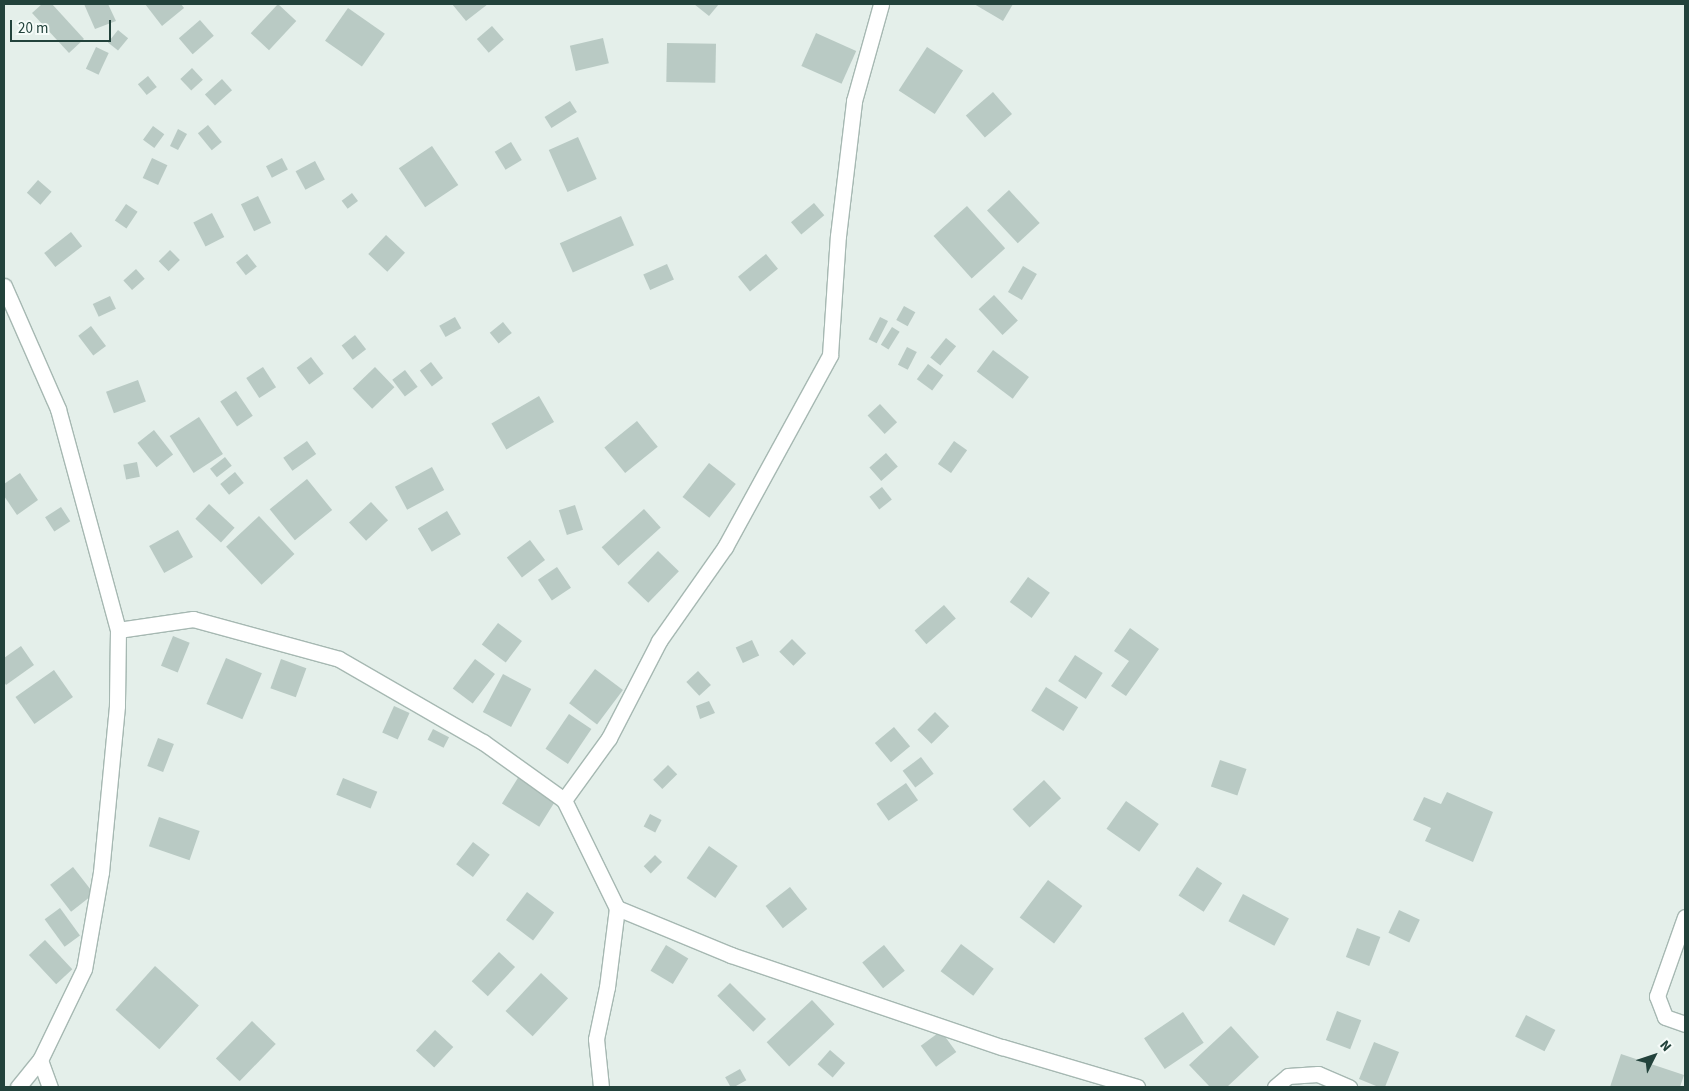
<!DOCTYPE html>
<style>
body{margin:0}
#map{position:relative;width:1689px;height:1091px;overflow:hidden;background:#e4efea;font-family:"Source Sans 3",sans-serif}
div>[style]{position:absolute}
.building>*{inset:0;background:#b9cac4;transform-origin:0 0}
.roads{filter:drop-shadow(1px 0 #a6b8b2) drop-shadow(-1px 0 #a6b8b2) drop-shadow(0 1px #a6b8b2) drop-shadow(0 -1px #a6b8b2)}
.street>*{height:15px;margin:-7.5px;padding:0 7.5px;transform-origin:7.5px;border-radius:7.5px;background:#fff}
.secondary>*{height:15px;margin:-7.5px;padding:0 7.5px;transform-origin:7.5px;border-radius:7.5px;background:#fff}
span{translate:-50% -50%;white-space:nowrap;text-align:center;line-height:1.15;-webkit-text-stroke:5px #f5fbf8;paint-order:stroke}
.frame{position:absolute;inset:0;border:5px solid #22423b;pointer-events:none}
.north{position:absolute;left:1629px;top:1031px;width:50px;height:50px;-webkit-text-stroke:4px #f5fbf8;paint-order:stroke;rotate:49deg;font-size:14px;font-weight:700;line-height:20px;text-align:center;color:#22423b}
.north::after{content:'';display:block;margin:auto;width:18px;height:22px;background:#22423b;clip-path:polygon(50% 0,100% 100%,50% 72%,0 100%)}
.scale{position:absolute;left:10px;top:20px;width:101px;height:22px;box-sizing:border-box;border:2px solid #22423b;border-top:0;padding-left:6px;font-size:15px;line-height:18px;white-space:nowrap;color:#22423b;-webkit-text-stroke:4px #f5fbf8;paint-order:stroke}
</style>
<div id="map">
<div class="building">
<i style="clip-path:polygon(42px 4px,52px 4px,84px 39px,69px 53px,32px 13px)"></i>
<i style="clip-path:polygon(84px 4px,108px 4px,116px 21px,95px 29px)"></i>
<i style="clip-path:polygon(145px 4px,181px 4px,184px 8px,162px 26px)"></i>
<i style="left:278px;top:4px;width:25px;height:40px;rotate:43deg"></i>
<i style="clip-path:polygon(452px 4px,488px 4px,466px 21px)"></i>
<i style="clip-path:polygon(694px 4px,719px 4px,709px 16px)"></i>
<i style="clip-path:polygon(974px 4px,1013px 4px,1003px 21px)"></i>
<i style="left:348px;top:8px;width:45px;height:40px;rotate:35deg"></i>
<i style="left:200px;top:20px;width:21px;height:28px;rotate:49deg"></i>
<i style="left:492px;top:26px;width:18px;height:20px;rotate:49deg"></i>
<i style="left:118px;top:30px;width:13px;height:16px;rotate:39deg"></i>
<i style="left:816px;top:33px;width:44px;height:36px;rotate:24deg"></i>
<i style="left:603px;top:38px;width:26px;height:34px;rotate:77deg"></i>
<i style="left:667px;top:43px;width:49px;height:39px;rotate:1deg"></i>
<i style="left:96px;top:47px;width:14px;height:24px;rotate:25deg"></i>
<i style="left:927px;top:47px;width:43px;height:52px;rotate:33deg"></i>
<i style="left:192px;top:68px;width:16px;height:16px;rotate:47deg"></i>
<i style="left:148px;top:76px;width:14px;height:13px;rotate:51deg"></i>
<i style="left:222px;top:79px;width:15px;height:23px;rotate:48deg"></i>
<i style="left:993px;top:92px;width:29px;height:36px;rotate:49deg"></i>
<i style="left:570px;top:101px;width:13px;height:30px;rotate:58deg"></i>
<i style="left:208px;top:125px;width:22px;height:13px;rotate:51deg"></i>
<i style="left:153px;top:126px;width:14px;height:17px;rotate:36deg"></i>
<i style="clip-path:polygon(178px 129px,187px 134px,178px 150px,170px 146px)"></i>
<i style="left:578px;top:137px;width:46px;height:32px;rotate:66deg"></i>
<i style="left:511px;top:142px;width:21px;height:19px;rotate:59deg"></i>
<i style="left:432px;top:146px;width:47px;height:40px;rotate:56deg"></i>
<i style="left:152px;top:158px;width:17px;height:22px;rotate:25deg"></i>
<i style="left:282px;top:158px;width:13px;height:18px;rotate:63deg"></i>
<i style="left:315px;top:161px;width:21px;height:22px;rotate:62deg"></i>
<i style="left:38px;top:180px;width:18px;height:17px;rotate:41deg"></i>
<i style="left:1009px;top:190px;width:45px;height:30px;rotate:47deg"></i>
<i style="left:352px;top:193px;width:10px;height:13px;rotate:53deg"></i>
<i style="left:258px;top:196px;width:30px;height:19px;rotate:64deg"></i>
<i style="left:814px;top:203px;width:16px;height:30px;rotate:50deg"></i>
<i style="left:126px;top:204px;width:14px;height:20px;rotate:34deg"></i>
<i style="left:967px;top:206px;width:57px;height:45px;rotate:48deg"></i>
<i style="left:212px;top:213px;width:27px;height:21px;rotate:63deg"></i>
<i style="left:621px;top:216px;width:32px;height:67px;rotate:66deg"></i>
<i style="left:71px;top:232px;width:18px;height:34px;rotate:52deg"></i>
<i style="left:386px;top:235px;width:26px;height:26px;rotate:43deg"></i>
<i style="left:170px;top:250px;width:14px;height:16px;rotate:45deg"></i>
<i style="left:247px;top:254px;width:16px;height:14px;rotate:52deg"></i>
<i style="left:766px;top:254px;width:19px;height:36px;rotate:51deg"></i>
<i style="left:667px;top:264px;width:17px;height:26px;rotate:66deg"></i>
<i style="left:1023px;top:266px;width:16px;height:30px;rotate:30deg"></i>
<i style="left:136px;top:269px;width:13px;height:17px;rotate:48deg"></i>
<i style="left:994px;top:295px;width:35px;height:21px;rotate:47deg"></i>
<i style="left:110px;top:296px;width:14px;height:19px;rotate:65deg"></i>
<i style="left:904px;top:306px;width:13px;height:16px;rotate:29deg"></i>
<i style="left:455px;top:317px;width:13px;height:18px;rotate:61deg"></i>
<i style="left:880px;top:317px;width:9px;height:25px;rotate:27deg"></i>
<i style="left:503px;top:322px;width:14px;height:17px;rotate:51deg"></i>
<i style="left:91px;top:326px;width:25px;height:16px;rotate:53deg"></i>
<i style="left:892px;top:327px;width:9px;height:21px;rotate:32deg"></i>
<i style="left:355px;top:335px;width:18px;height:17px;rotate:52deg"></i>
<i style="left:946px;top:338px;width:13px;height:25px;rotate:39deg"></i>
<i style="left:907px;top:347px;width:11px;height:20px;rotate:27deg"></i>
<i style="left:993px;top:350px;width:45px;height:27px;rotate:37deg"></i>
<i style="left:311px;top:357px;width:21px;height:18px;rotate:53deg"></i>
<i style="left:431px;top:362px;width:20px;height:14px;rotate:53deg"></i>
<i style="left:928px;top:364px;width:19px;height:19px;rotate:36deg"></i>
<i style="left:263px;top:367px;width:24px;height:20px;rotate:57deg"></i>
<i style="left:375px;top:367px;width:28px;height:31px;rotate:46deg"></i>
<i style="left:405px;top:370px;width:21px;height:16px;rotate:53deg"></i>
<i style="left:138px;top:380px;width:23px;height:34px;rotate:70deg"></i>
<i style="left:236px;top:391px;width:30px;height:19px;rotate:56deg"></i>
<i style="left:539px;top:396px;width:30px;height:55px;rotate:60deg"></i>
<i style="left:880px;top:404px;width:25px;height:17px;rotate:47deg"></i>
<i style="left:199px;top:417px;width:44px;height:35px;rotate:57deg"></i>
<i style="left:637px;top:421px;width:33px;height:42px;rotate:51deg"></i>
<i style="left:154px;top:430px;width:31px;height:21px;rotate:52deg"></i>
<i style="left:307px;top:441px;width:16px;height:29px;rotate:55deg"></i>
<i style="left:954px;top:441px;width:16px;height:28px;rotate:35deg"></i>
<i style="left:886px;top:453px;width:18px;height:22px;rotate:49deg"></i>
<i style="left:225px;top:457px;width:11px;height:19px;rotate:52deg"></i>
<i style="left:137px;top:462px;width:15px;height:14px;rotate:79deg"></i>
<i style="left:709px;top:463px;width:34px;height:43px;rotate:38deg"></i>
<i style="left:432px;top:467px;width:26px;height:42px;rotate:62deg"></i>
<i style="left:235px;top:472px;width:14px;height:19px;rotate:51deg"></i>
<i style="clip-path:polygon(20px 473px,38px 500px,17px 515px,4px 496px,4px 484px)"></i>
<i style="left:307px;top:479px;width:40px;height:48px;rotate:51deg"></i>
<i style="left:882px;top:487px;width:16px;height:16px;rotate:52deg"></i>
<i style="left:371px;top:502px;width:25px;height:30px;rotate:47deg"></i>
<i style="left:209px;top:504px;width:35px;height:20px;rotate:43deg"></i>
<i style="left:575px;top:505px;width:26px;height:17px;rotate:72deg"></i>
<i style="left:61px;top:507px;width:17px;height:19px;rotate:57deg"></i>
<i style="left:644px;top:509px;width:25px;height:57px;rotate:48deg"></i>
<i style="left:447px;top:511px;width:27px;height:34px;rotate:59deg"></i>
<i style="left:259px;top:516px;width:52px;height:45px;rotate:47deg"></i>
<i style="left:178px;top:530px;width:31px;height:33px;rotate:61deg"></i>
<i style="left:530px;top:540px;width:25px;height:29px;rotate:53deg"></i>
<i style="left:658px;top:551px;width:29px;height:44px;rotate:44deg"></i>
<i style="left:557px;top:567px;width:25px;height:23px;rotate:56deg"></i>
<i style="left:1028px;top:577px;width:27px;height:31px;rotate:36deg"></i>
<i style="left:944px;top:605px;width:18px;height:39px;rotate:49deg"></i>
<i style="left:498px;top:623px;width:30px;height:27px;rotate:37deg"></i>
<i style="clip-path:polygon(1130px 628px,1159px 649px,1126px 696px,1111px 686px,1129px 661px,1114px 651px)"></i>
<i style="left:173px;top:636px;width:18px;height:32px;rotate:22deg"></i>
<i style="left:792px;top:639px;width:20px;height:18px;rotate:45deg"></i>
<i style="left:752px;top:640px;width:17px;height:18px;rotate:65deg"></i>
<i style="clip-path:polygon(21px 646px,34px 665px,6px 685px,4px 682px,4px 658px)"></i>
<i style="left:1075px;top:655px;width:33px;height:31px;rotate:33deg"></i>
<i style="left:226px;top:658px;width:39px;height:50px;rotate:23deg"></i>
<i style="left:281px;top:659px;width:27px;height:31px;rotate:20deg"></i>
<i style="left:475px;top:659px;width:25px;height:37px;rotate:37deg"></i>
<i style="left:595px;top:669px;width:35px;height:43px;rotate:37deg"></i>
<i style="left:54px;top:670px;width:33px;height:47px;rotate:55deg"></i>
<i style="left:698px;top:671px;width:19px;height:16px;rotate:47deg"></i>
<i style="left:503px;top:674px;width:32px;height:43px;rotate:28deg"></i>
<i style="left:1046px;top:687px;width:38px;height:28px;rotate:32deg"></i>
<i style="clip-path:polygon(709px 701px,715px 713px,700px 719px,696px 706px)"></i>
<i style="left:394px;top:706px;width:17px;height:29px;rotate:24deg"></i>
<i style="left:935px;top:712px;width:20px;height:25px;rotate:45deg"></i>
<i style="left:569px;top:714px;width:27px;height:42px;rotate:34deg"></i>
<i style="left:894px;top:727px;width:25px;height:25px;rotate:50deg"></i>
<i style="left:433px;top:729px;width:18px;height:12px;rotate:27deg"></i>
<i style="left:158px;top:738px;width:17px;height:30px;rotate:21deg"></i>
<i style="left:921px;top:757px;width:21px;height:23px;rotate:53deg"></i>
<i style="left:1220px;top:760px;width:28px;height:28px;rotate:19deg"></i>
<i style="left:668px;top:765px;width:13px;height:21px;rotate:45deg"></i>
<i style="left:521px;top:773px;width:44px;height:36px;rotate:32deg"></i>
<i style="left:343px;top:778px;width:37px;height:18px;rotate:22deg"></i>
<i style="left:1044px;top:780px;width:25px;height:43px;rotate:47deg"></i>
<i style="left:906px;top:783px;width:21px;height:36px;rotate:55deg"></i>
<i style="clip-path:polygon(1447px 792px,1493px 812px,1473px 862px,1425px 841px,1431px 828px,1413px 820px,1424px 797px,1441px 804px)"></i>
<i style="left:1126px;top:801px;width:40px;height:34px;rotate:35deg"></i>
<i style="left:650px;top:814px;width:13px;height:14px;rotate:27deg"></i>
<i style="left:159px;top:817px;width:43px;height:31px;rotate:19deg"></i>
<i style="left:473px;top:842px;width:21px;height:28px;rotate:37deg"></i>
<i style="left:709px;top:846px;width:35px;height:39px;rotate:35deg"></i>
<i style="left:655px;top:855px;width:10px;height:16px;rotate:45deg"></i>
<i style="left:73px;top:867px;width:34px;height:29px;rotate:52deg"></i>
<i style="left:1197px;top:867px;width:30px;height:34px;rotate:33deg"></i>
<i style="left:1048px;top:880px;width:43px;height:47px;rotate:37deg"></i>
<i style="left:790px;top:887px;width:28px;height:31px;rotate:52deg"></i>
<i style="left:527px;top:892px;width:34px;height:35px;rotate:37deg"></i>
<i style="left:1243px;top:894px;width:52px;height:31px;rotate:28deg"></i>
<i style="left:60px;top:908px;width:34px;height:19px;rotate:54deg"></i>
<i style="left:1399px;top:910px;width:23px;height:25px;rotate:25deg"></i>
<i style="left:1357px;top:928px;width:25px;height:31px;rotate:21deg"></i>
<i style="left:45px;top:940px;width:40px;height:22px;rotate:47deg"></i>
<i style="left:961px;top:944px;width:41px;height:34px;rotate:37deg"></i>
<i style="left:666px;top:945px;width:26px;height:30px;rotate:31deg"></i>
<i style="left:884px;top:945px;width:33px;height:28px;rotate:51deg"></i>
<i style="left:499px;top:952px;width:22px;height:40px;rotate:43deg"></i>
<i style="left:155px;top:966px;width:59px;height:59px;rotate:42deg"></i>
<i style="left:541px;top:973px;width:37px;height:52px;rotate:43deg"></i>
<i style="left:730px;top:983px;width:51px;height:18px;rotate:45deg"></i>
<i style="left:812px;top:1000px;width:33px;height:62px;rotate:47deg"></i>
<i style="left:1337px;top:1011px;width:26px;height:31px;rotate:21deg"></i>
<i style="left:1183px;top:1012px;width:37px;height:47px;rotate:56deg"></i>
<i style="left:1526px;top:1015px;width:33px;height:24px;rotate:27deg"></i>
<i style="left:252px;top:1021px;width:33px;height:52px;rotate:44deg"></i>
<i style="clip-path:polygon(1231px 1026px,1259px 1057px,1227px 1087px,1210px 1087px,1189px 1065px)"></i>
<i style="left:435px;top:1030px;width:25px;height:28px;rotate:43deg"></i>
<i style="left:941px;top:1031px;width:26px;height:25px;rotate:54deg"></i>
<i style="left:1374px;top:1042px;width:27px;height:40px;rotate:22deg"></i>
<i style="left:830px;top:1050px;width:20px;height:19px;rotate:41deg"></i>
<i style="clip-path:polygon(1621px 1054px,1684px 1075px,1680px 1087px,1610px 1087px)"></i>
<i style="left:740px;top:1069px;width:13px;height:17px;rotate:61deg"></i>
</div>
<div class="roads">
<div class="street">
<i style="left:118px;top:630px;width:76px;rotate:-8.3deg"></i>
<i style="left:193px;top:619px;width:151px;rotate:15.3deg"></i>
<i style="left:339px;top:659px;width:166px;rotate:30deg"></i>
<i style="left:483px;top:742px;width:100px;rotate:35.6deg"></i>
<i style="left:564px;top:800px;width:120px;rotate:63.9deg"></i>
<i style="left:617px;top:908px;width:123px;rotate:22.4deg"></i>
<i style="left:731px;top:955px;width:286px;rotate:18.8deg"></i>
<i style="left:1002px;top:1047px;width:141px;rotate:16.5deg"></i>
<i style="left:564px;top:800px;width:77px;rotate:-54deg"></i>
<i style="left:609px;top:738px;width:109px;rotate:-62.7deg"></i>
<i style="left:659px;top:641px;width:115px;rotate:-54.9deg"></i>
<i style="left:725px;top:547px;width:219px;rotate:-61.3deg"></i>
<i style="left:830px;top:355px;width:119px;rotate:-86.2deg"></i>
<i style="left:838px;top:236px;width:136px;rotate:-83.2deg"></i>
<i style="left:854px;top:101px;width:101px;rotate:-74.4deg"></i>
<i style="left:1685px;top:917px;width:84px;rotate:109.5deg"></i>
<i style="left:1657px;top:996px;width:22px;rotate:69deg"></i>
<i style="left:1665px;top:1017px;width:21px;rotate:19deg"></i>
<i style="left:18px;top:1087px;width:35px;rotate:-51deg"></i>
<i style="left:601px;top:1087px;width:48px;rotate:-95.9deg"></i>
<i style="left:596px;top:1039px;width:53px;rotate:-78.1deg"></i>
<i style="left:607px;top:987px;width:80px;rotate:-82.8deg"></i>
<i style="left:1275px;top:1087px;width:17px;rotate:-40deg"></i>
<i style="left:1288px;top:1076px;width:30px;rotate:-4deg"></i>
<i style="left:1318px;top:1074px;width:34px;rotate:23deg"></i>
</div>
<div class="secondary">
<i style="left:4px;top:286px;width:134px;rotate:66.3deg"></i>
<i style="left:58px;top:409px;width:229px;rotate:74.8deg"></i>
<i style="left:118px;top:630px;width:76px;rotate:90.8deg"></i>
<i style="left:117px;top:706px;width:167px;rotate:95.5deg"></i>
<i style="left:101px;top:872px;width:98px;rotate:99.9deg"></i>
<i style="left:84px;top:969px;width:101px;rotate:115.8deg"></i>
<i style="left:40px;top:1060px;width:29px;rotate:70deg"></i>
</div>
</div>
<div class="frame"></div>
<div class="north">N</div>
<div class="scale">20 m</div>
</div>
